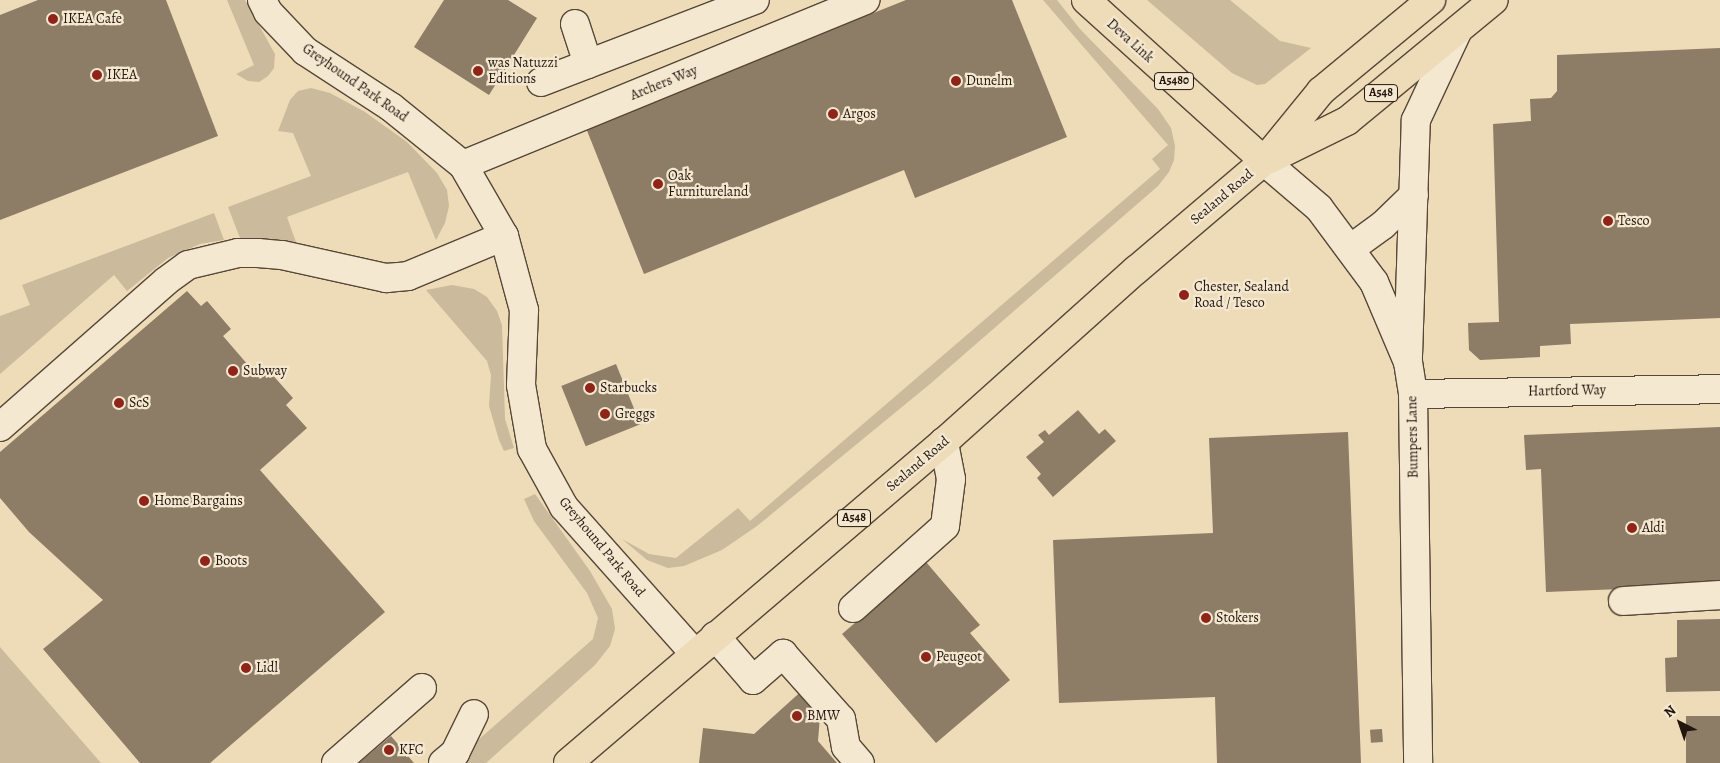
<!DOCTYPE html>
<style>
body{margin:0}
#map{position:relative;width:1720px;height:763px;overflow:hidden;background:#eedbb8;font-family:Alegreya,serif}
div>[style]{position:absolute}
.green>*{inset:0;background:#cbba9b}
.building>*{inset:0;background:#8d7c66;transform-origin:0 0}
.roads{filter:drop-shadow(1px 0 #564738) drop-shadow(-1px 0 #564738) drop-shadow(0 1px #564738) drop-shadow(0 -1px #564738)}
.minor>*{height:28px;margin:-14px;padding:0 14px;transform-origin:14px;border-radius:14px;background:#f4e8d1}
.major>*{height:28px;margin:-14px;padding:0 14px;transform-origin:14px;border-radius:14px;background:#eedbb8}
.dots>*{width:14px;height:14px;translate:-50% -50%;box-sizing:border-box;border:2px solid #f4e8d1;border-radius:50%}
span{translate:-50% -50%;white-space:nowrap;text-align:center;line-height:1.15;-webkit-text-stroke:4.5px #f4e8d1;paint-order:stroke}
.shield-label span{padding:1px 4px;background:#f4e8d1;border:1px solid;border-radius:4px;-webkit-text-stroke-width:0}
.shield-label{font-size:12px;color:#23160d;font-weight:700}
.poi-label{font-size:14px;color:#23160d}
.left{translate:0 -50%;text-align:left}
.street-label{font-size:14px;color:#23160d}
.north{position:absolute;left:1655px;top:698px;width:50px;height:50px;-webkit-text-stroke:4px #f4e8d1;paint-order:stroke;rotate:319deg;font-size:14px;font-weight:700;line-height:20px;text-align:center;color:#23160d}
.north::after{content:'';display:block;margin:auto;width:18px;height:22px;background:#23160d;clip-path:polygon(50% 0,100% 100%,50% 72%,0 100%)}
</style>
<div id="map">
<div class="green">
<i style="clip-path:polygon(227px 0,245px 0,275px 54px,274px 68px,268px 76px,259px 82px,248px 81px,236px 74px,254px 65px)"></i>
<i style="clip-path:polygon(1043px 0,1057px 0,1080px 29px,1158px 109px,1171px 128px,1175px 146px,1174px 160px,1169px 172px,1158px 186px,930px 384px,757px 526px,722px 550px,684px 566px,668px 568px,647px 560px,622px 539px,649px 554px,676px 558px,738px 508px,750px 521px,1160px 169px,1152px 159px,1168px 145px)"></i>
<i style="clip-path:polygon(1147px 0,1230px 0,1280px 41px,1311px 48px,1265px 84px,1257px 85px,1232px 73px)"></i>
<i style="clip-path:polygon(311px 88px,330px 93px,365px 112px,407px 142px,437px 173px,447px 190px,449px 206px,445px 223px,436px 240px,408px 172px,287px 217px,297px 245px,240px 238px,228px 207px,311px 176px,293px 133px,278px 131px,290px 100px,298px 91px)"></i>
<i style="clip-path:polygon(214px 213px,224px 240px,200px 244px,168px 258px,127px 291px,114px 275px,0 374px,0 316px,30px 305px,22px 285px)"></i>
<i style="clip-path:polygon(452px 285px,474px 289px,487px 297px,497px 311px,502px 325px,505px 419px,514px 448px,504px 451px,499px 440px,489px 406px,491px 375px,487px 361px,426px 290px)"></i>
<i style="clip-path:polygon(535px 494px,590px 571px,612px 609px,615px 629px,610px 646px,595px 665px,486px 763px,452px 763px,593px 639px,598px 618px,587px 593px,534px 521px,524px 499px)"></i>
<i style="clip-path:polygon(0 647px,101px 763px,0 763px)"></i>
</div>
<div class="building">
<i style="clip-path:polygon(38px 0,166px 0,218px 136px,0 220px,0 15px)"></i>
<i style="clip-path:polygon(444px 0,508px 0,537px 18px,489px 95px,414px 47px)"></i>
<i style="clip-path:polygon(906px 0,1012px 0,1067px 137px,915px 198px,904px 170px,644px 274px,586px 128px)"></i>
<i style="clip-path:polygon(1720px 48px,1720px 318px,1570px 324px,1571px 344px,1540px 346px,1540px 357px,1480px 360px,1469px 350px,1468px 323px,1499px 322px,1493px 124px,1531px 121px,1530px 99px,1551px 98px,1557px 91px,1557px 55px)"></i>
<i style="clip-path:polygon(187px 291px,201px 306px,207px 301px,231px 329px,223px 336px,260px 379px,270px 372px,293px 398px,286px 405px,307px 428px,260px 470px,385px 612px,210px 763px,140px 763px,43px 649px,103px 600px,29px 532px,0 498px,0 452px)"></i>
<i style="left:616px;top:364px;width:65px;height:59px;rotate:68deg"></i>
<i style="clip-path:polygon(1078px 410px,1099px 434px,1105px 429px,1116px 441px,1053px 497px,1037px 478px,1041px 474px,1026px 457px,1044px 442px,1038px 435px,1045px 430px,1049px 435px)"></i>
<i style="clip-path:polygon(1720px 427px,1720px 585px,1546px 592px,1541px 469px,1526px 470px,1524px 435px)"></i>
<i style="clip-path:polygon(1348px 432px,1361px 763px,1217px 763px,1215px 697px,1059px 703px,1053px 540px,1213px 533px,1209px 438px)"></i>
<i style="clip-path:polygon(926px 562px,980px 625px,970px 633px,1010px 680px,936px 743px,842px 634px)"></i>
<i style="clip-path:polygon(1720px 619px,1720px 691px,1666px 692px,1665px 658px,1677px 657px,1677px 620px)"></i>
<i style="clip-path:polygon(806px 687px,821px 704px,818px 741px,837px 763px,699px 763px,703px 728px,754px 734px)"></i>
<i style="left:1686px;top:716px;width:34px;height:47px"></i>
<i style="left:1382px;top:729px;width:13px;height:12px;rotate:86deg"></i>
<i style="clip-path:polygon(391px 736px,414px 763px,359px 763px)"></i>
</div>
<div class="roads">
<div class="minor">
<i style="left:262px;top:0;width:13px;rotate:63deg"></i>
<i style="left:268px;top:12px;width:54px;rotate:46.5deg"></i>
<i style="left:305px;top:51px;width:103px;rotate:33.1deg"></i>
<i style="left:391px;top:107px;width:92px;rotate:38.9deg"></i>
<i style="left:463px;top:165px;width:82px;rotate:60deg"></i>
<i style="left:504px;top:236px;width:77px;rotate:74.9deg"></i>
<i style="left:524px;top:310px;width:75px;rotate:92.3deg"></i>
<i style="left:521px;top:385px;width:65px;rotate:80.2deg"></i>
<i style="left:532px;top:449px;width:66px;rotate:61.1deg"></i>
<i style="left:564px;top:507px;width:195px;rotate:48.3deg"></i>
<i style="left:575px;top:24px;width:42px;rotate:72deg"></i>
<i style="left:541px;top:82px;width:229px;rotate:-21deg"></i>
<i style="left:1264px;top:161px;width:72px;rotate:40.5deg"></i>
<i style="left:1319px;top:208px;width:92px;rotate:53.4deg"></i>
<i style="left:1374px;top:282px;width:87px;rotate:67deg"></i>
<i style="left:1408px;top:362px;width:32px;rotate:81deg"></i>
<i style="left:1413px;top:394px;width:369px;rotate:89.2deg"></i>
<i style="left:463px;top:165px;width:435px;rotate:-22.3deg"></i>
<i style="left:1350px;top:249px;width:41px;rotate:-36deg"></i>
<i style="left:1383px;top:225px;width:43px;rotate:-44.1deg"></i>
<i style="left:1408px;top:356px;width:236px;rotate:-88.1deg"></i>
<i style="left:1416px;top:120px;width:99px;rotate:-65deg"></i>
<i style="left:1413px;top:394px;width:307px;rotate:-0.9deg"></i>
<i style="left:0;top:427px;width:221px;rotate:-41.3deg"></i>
<i style="left:166px;top:281px;width:27px;rotate:-36deg"></i>
<i style="left:188px;top:265px;width:51px;rotate:-13.5deg"></i>
<i style="left:238px;top:253px;width:20px"></i>
<i style="left:258px;top:253px;width:24px;rotate:5deg"></i>
<i style="left:282px;top:255px;width:107px;rotate:12.5deg"></i>
<i style="left:386px;top:278px;width:22px;rotate:-5deg"></i>
<i style="left:408px;top:276px;width:104px;rotate:-22.6deg"></i>
<i style="left:1623px;top:601px;width:97px;rotate:-3.5deg"></i>
<i style="left:853px;top:608px;width:123px;rotate:-41.7deg"></i>
<i style="left:945px;top:526px;width:47px;rotate:-82.7deg"></i>
<i style="left:951px;top:479px;width:38px;rotate:-101deg"></i>
<i style="left:715px;top:636px;width:58px;rotate:49.2deg"></i>
<i style="left:753px;top:680px;width:40px;rotate:-41deg"></i>
<i style="left:783px;top:654px;width:87px;rotate:48.3deg"></i>
<i style="left:841px;top:719px;width:28px;rotate:80deg"></i>
<i style="left:846px;top:747px;width:21px;rotate:49deg"></i>
<i style="left:336px;top:763px;width:114px;rotate:-41.1deg"></i>
<i style="left:443px;top:763px;width:16px;rotate:-40deg"></i>
<i style="left:455px;top:753px;width:43px;rotate:-64deg"></i>
</div>
<div class="major">
<i style="left:1086px;top:0;width:240px;rotate:42.1deg"></i>
<i style="left:1270px;top:159px;width:86px;rotate:-26.3deg"></i>
<i style="left:1347px;top:121px;width:190px;rotate:-39.5deg"></i>
<i style="left:568px;top:763px;width:494px;rotate:-40.5deg"></i>
<i style="left:944px;top:442px;width:258px;rotate:-41.9deg"></i>
<i style="left:1136px;top:270px;width:168px;rotate:-40.4deg"></i>
<i style="left:1264px;top:161px;width:90px;rotate:-50.8deg"></i>
<i style="left:1321px;top:91px;width:143px;rotate:-39.6deg"></i>
</div>
</div>
<div class="dots">
<i style="left:53px;top:19px;background:#8f2418"></i>
<i style="left:478px;top:71px;background:#8f2418"></i>
<i style="left:97px;top:75px;background:#8f2418"></i>
<i style="left:956px;top:81px;background:#8f2418"></i>
<i style="left:833px;top:114px;background:#8f2418"></i>
<i style="left:658px;top:184px;background:#8f2418"></i>
<i style="left:1608px;top:221px;background:#8f2418"></i>
<i style="left:1184px;top:295px;background:#8f2418"></i>
<i style="left:233px;top:371px;background:#8f2418"></i>
<i style="left:590px;top:388px;background:#8f2418"></i>
<i style="left:119px;top:403px;background:#8f2418"></i>
<i style="left:605px;top:414px;background:#8f2418"></i>
<i style="left:144px;top:501px;background:#8f2418"></i>
<i style="left:1632px;top:528px;background:#8f2418"></i>
<i style="left:205px;top:561px;background:#8f2418"></i>
<i style="left:1206px;top:618px;background:#8f2418"></i>
<i style="left:926px;top:657px;background:#8f2418"></i>
<i style="left:246px;top:668px;background:#8f2418"></i>
<i style="left:797px;top:716px;background:#8f2418"></i>
<i style="left:389px;top:750px;background:#8f2418"></i>
</div>
<div class="shield-label">
<span style="left:1174px;top:81px">A5480</span>
<span style="left:1381px;top:93px">A548</span>
<span style="left:854px;top:518px">A548</span>
</div>
<div class="poi-label">
<span class="left" style="left:63px;top:19px">IKEA Cafe</span>
<span class="left" style="left:488px;top:71px">was Natuzzi<br>Editions</span>
<span class="left" style="left:107px;top:75px">IKEA</span>
<span class="left" style="left:966px;top:81px">Dunelm</span>
<span class="left" style="left:843px;top:114px">Argos</span>
<span class="left" style="left:668px;top:184px">Oak<br>Furnitureland</span>
<span class="left" style="left:1618px;top:221px">Tesco</span>
<span class="left" style="left:1194px;top:295px">Chester, Sealand<br>Road / Tesco</span>
<span class="left" style="left:243px;top:371px">Subway</span>
<span class="left" style="left:600px;top:388px">Starbucks</span>
<span class="left" style="left:129px;top:403px">ScS</span>
<span class="left" style="left:615px;top:414px">Greggs</span>
<span class="left" style="left:154px;top:501px">Home Bargains</span>
<span class="left" style="left:1642px;top:528px">Aldi</span>
<span class="left" style="left:215px;top:561px">Boots</span>
<span class="left" style="left:1216px;top:618px">Stokers</span>
<span class="left" style="left:936px;top:657px">Peugeot</span>
<span class="left" style="left:256px;top:668px">Lidl</span>
<span class="left" style="left:807px;top:716px">BMW</span>
<span class="left" style="left:399px;top:750px">KFC</span>
</div>
<div class="street-label">
<span style="left:1130px;top:41px;rotate:42deg">Deva Link</span>
<span style="left:355px;top:83px;rotate:35deg">Greyhound Park Road</span>
<span style="left:664px;top:83px;rotate:-22deg">Archers Way</span>
<span style="left:1222px;top:197px;rotate:-40deg">Sealand Road</span>
<span style="left:1567px;top:391px;rotate:-1deg">Hartford Way</span>
<span style="left:1413px;top:437px;rotate:-91deg">Bumpers Lane</span>
<span style="left:918px;top:464px;rotate:-40deg">Sealand Road</span>
<span style="left:602px;top:547px;rotate:50deg">Greyhound Park Road</span>
</div>
<div class="north">N</div>
</div>
